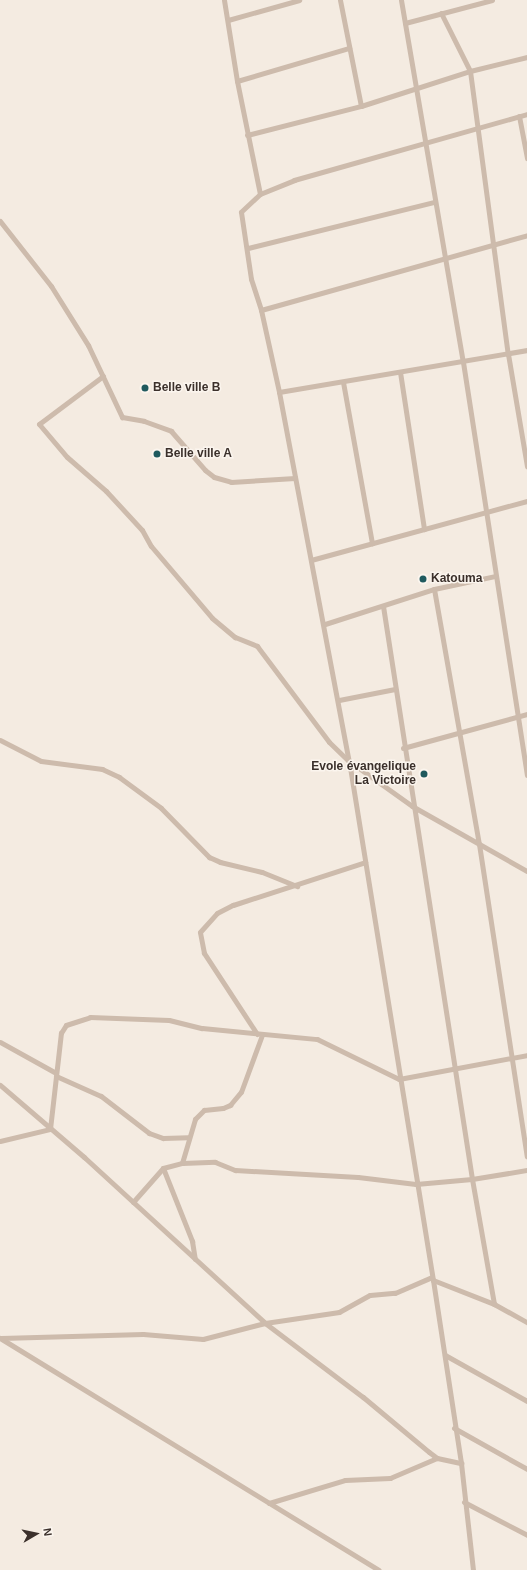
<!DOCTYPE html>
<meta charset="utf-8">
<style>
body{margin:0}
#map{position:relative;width:527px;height:1570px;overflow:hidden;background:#f4ebe1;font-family:Helvetica,sans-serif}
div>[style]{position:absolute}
.street>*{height:5px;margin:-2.5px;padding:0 2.5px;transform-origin:2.5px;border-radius:2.5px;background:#cdbbac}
.dots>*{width:11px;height:11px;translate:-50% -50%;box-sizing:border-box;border:2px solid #fbf5ee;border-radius:50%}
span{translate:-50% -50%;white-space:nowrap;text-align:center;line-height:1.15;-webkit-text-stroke:3px #fbf5ee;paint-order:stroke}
.poi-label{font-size:12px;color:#3b302b;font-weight:700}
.left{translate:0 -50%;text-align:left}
.right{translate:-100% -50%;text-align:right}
.north{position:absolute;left:16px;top:1514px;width:40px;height:40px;-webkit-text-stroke:3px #fbf5ee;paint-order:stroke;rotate:81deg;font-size:11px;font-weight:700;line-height:16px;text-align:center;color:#3b302b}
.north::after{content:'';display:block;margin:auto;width:14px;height:18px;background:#3b302b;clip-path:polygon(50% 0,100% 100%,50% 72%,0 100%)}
</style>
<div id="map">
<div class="street">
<i style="left:224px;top:0;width:82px;rotate:80.9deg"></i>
<i style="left:237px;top:81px;width:115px;rotate:78.5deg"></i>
<i style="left:260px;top:194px;width:26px;rotate:137deg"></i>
<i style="left:241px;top:212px;width:68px;rotate:81.5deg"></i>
<i style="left:251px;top:279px;width:33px;rotate:72deg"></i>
<i style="left:261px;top:310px;width:84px;rotate:77.6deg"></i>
<i style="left:279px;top:392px;width:376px;rotate:79.3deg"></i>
<i style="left:349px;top:761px;width:526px;rotate:80.81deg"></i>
<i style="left:433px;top:1280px;width:185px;rotate:81.3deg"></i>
<i style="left:461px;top:1463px;width:108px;rotate:83.6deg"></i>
<i style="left:340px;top:0;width:108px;rotate:78.8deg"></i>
<i style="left:401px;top:0;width:367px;rotate:80.3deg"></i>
<i style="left:463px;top:362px;width:418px;rotate:81.2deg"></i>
<i style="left:441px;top:13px;width:65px;rotate:63.4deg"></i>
<i style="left:470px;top:71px;width:286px;rotate:82.4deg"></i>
<i style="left:508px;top:354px;width:114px;rotate:80.4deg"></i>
<i style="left:228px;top:20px;width:74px;rotate:-15.7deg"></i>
<i style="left:405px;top:23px;width:90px;rotate:-14.8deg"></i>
<i style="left:237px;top:81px;width:117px;rotate:-16.4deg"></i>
<i style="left:519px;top:116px;width:43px;rotate:79.2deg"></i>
<i style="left:247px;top:135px;width:118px;rotate:-14.3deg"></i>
<i style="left:361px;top:106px;width:114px;rotate:-17.8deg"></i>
<i style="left:470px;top:71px;width:59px;rotate:-13.8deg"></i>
<i style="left:260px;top:194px;width:37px;rotate:-22deg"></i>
<i style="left:294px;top:180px;width:242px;rotate:-15.8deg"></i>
<i style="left:0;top:221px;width:83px;rotate:51.9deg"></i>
<i style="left:51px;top:286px;width:70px;rotate:57.9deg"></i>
<i style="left:88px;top:345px;width:80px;rotate:64.7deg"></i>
<i style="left:122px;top:417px;width:22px;rotate:10deg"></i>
<i style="left:144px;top:421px;width:29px;rotate:20deg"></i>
<i style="left:171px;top:431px;width:52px;rotate:48.9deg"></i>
<i style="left:205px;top:470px;width:11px;rotate:38deg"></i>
<i style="left:214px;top:477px;width:18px;rotate:16deg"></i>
<i style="left:231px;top:482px;width:64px;rotate:-3.6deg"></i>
<i style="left:248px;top:248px;width:192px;rotate:-13.9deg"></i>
<i style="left:261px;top:310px;width:276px;rotate:-15.7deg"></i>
<i style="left:400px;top:372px;width:159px;rotate:81.3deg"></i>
<i style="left:103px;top:376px;width:80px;rotate:143.1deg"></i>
<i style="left:39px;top:424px;width:43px;rotate:49.7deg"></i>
<i style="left:67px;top:457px;width:52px;rotate:41.1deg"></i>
<i style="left:106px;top:491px;width:53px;rotate:47.3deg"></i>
<i style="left:142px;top:530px;width:18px;rotate:61deg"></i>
<i style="left:151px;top:546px;width:94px;rotate:49.7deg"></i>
<i style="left:212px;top:618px;width:30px;rotate:40deg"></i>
<i style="left:235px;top:637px;width:24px;rotate:22deg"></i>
<i style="left:257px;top:646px;width:120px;rotate:53.1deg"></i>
<i style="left:329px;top:742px;width:28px;rotate:44deg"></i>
<i style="left:349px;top:761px;width:77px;rotate:35.5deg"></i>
<i style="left:412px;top:806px;width:132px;rotate:29.5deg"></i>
<i style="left:343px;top:382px;width:164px;rotate:79.8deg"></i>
<i style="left:279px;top:392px;width:252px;rotate:-9.6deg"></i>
<i style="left:311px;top:560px;width:224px;rotate:-15.3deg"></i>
<i style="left:434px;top:589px;width:259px;rotate:80deg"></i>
<i style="left:479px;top:844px;width:316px;rotate:81.3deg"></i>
<i style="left:383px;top:606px;width:580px;rotate:81.17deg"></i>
<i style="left:472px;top:1179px;width:127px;rotate:80deg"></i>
<i style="left:325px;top:624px;width:114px;rotate:-17.8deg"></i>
<i style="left:434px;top:589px;width:62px;rotate:-12deg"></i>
<i style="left:339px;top:700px;width:57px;rotate:-11.1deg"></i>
<i style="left:0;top:740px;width:46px;rotate:27.1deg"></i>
<i style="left:41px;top:761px;width:62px;rotate:7.5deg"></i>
<i style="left:102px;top:769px;width:19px;rotate:25deg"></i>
<i style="left:119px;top:777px;width:52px;rotate:36.4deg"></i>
<i style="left:161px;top:808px;width:69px;rotate:45.6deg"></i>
<i style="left:209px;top:857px;width:12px;rotate:24deg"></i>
<i style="left:220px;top:862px;width:43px;rotate:13.4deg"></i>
<i style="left:262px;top:872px;width:38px;rotate:22deg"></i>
<i style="left:403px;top:748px;width:129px;rotate:-15.3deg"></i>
<i style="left:257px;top:1034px;width:97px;rotate:-123.2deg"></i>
<i style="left:204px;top:953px;width:21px;rotate:-101deg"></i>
<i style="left:200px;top:932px;width:25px;rotate:-48deg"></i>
<i style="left:217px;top:913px;width:18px;rotate:-27deg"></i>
<i style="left:233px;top:905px;width:139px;rotate:-18deg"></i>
<i style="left:0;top:1042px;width:64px;rotate:29deg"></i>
<i style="left:56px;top:1076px;width:49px;rotate:24deg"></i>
<i style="left:101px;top:1096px;width:61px;rotate:37.6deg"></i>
<i style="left:149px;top:1133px;width:15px;rotate:20deg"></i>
<i style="left:163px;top:1138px;width:25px;rotate:-2deg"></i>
<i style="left:0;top:1085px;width:111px;rotate:40.6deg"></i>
<i style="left:84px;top:1157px;width:246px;rotate:42.5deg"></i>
<i style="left:265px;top:1323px;width:123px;rotate:37.1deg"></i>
<i style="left:363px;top:1397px;width:86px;rotate:39.8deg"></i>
<i style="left:429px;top:1452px;width:10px;rotate:37deg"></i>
<i style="left:437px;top:1458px;width:25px;rotate:12deg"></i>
<i style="left:0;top:1141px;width:51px;rotate:-13.5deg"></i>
<i style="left:50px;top:1129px;width:97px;rotate:-83.5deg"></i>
<i style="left:61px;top:1033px;width:9px;rotate:-58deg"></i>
<i style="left:66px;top:1025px;width:25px;rotate:-18deg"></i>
<i style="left:90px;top:1017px;width:79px;rotate:2.2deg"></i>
<i style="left:169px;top:1020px;width:34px;rotate:14deg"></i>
<i style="left:202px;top:1028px;width:116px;rotate:5.5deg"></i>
<i style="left:317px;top:1039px;width:91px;rotate:26deg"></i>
<i style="left:399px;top:1079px;width:130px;rotate:-10.6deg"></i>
<i style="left:182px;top:1163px;width:46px;rotate:-73.5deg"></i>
<i style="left:195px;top:1119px;width:13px;rotate:-45deg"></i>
<i style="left:204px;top:1110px;width:19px;rotate:-6deg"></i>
<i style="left:223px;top:1108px;width:8px;rotate:-23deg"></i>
<i style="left:230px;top:1105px;width:17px;rotate:-50deg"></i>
<i style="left:241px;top:1092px;width:61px;rotate:-69.8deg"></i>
<i style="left:163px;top:1168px;width:79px;rotate:68.3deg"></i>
<i style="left:192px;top:1241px;width:18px;rotate:81deg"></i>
<i style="left:133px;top:1202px;width:45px;rotate:-48.6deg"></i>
<i style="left:163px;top:1168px;width:20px;rotate:-15deg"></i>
<i style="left:182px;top:1163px;width:33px;rotate:-2deg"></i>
<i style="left:215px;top:1162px;width:22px;rotate:22deg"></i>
<i style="left:235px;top:1170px;width:123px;rotate:3.3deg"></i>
<i style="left:358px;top:1177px;width:58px;rotate:6.9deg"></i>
<i style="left:416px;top:1184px;width:56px;rotate:-5.1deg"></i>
<i style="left:472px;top:1179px;width:56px;rotate:-9.3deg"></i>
<i style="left:433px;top:1280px;width:66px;rotate:21.5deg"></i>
<i style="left:494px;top:1304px;width:38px;rotate:29deg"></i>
<i style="left:0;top:1338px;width:444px;rotate:31.5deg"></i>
<i style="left:1px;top:1338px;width:142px;rotate:-1.6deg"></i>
<i style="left:143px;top:1334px;width:60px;rotate:4.8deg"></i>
<i style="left:203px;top:1339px;width:64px;rotate:-14.5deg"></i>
<i style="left:265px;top:1323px;width:75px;rotate:-8.5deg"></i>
<i style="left:339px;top:1312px;width:35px;rotate:-29deg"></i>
<i style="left:370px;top:1295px;width:25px;rotate:-5deg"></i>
<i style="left:395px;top:1293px;width:40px;rotate:-23.4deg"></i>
<i style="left:445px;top:1355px;width:94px;rotate:29.3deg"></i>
<i style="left:454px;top:1428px;width:84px;rotate:29.3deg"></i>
<i style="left:464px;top:1502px;width:71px;rotate:27.6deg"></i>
<i style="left:269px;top:1503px;width:79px;rotate:-16.8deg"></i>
<i style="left:345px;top:1480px;width:45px;rotate:-2.5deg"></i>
<i style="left:390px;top:1478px;width:51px;rotate:-23.1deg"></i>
</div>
<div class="dots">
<i style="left:145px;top:388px;background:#1f5a5e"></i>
<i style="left:157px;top:454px;background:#1f5a5e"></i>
<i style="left:423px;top:579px;background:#1f5a5e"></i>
<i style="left:424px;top:774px;background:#1f5a5e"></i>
</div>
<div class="poi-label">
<span class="left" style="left:153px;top:388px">Belle ville B</span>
<span class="left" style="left:165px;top:454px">Belle ville A</span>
<span class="left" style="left:431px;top:579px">Katouma</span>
<span class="right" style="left:416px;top:774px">Evole évangelique<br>La Victoire</span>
</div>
<div class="north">N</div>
</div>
